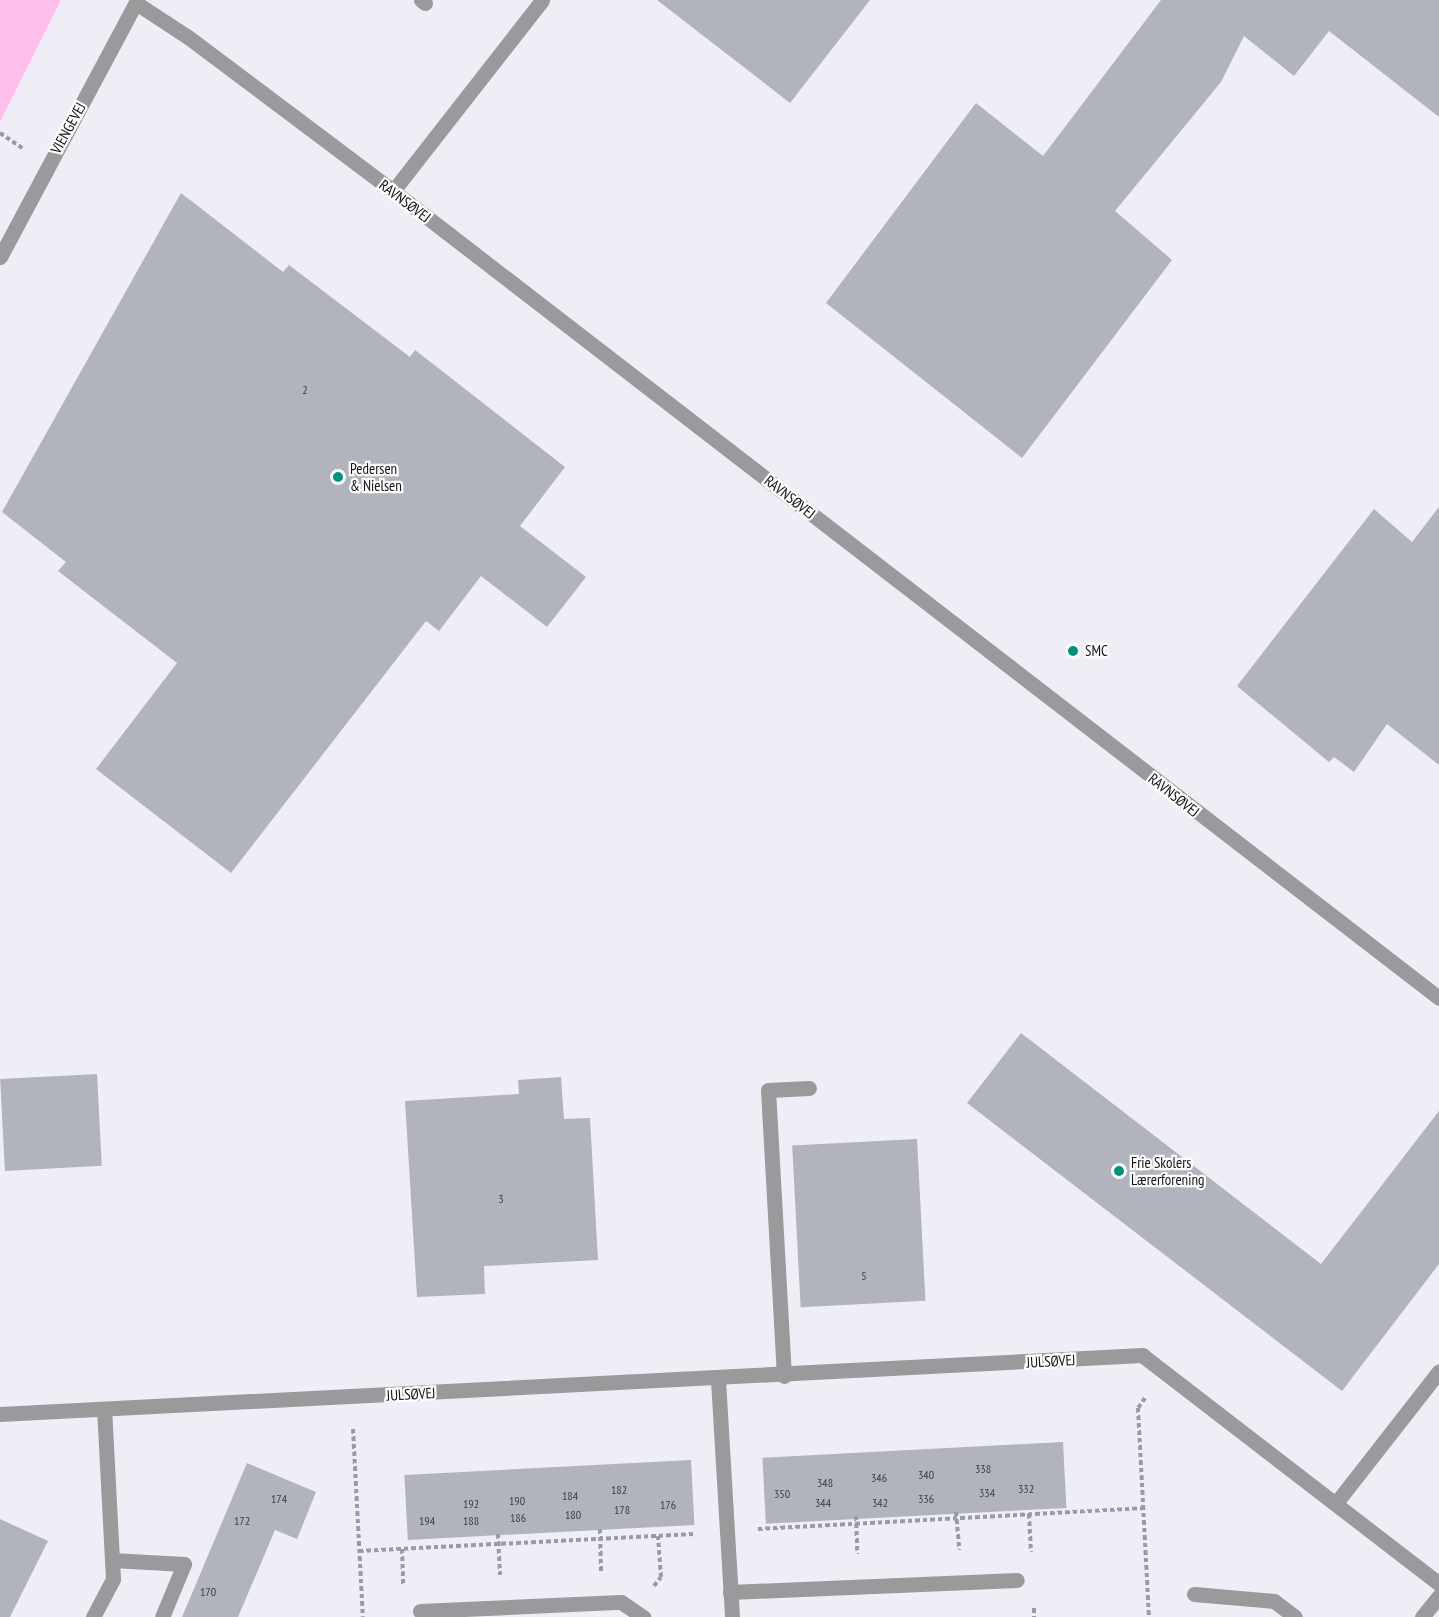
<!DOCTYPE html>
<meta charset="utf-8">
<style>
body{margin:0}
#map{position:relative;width:1439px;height:1617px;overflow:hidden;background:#efeef7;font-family:"PT Sans Narrow",sans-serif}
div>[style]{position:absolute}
.green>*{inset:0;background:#febfed}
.building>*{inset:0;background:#b1b4bc;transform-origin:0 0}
.path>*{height:4px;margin-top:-2px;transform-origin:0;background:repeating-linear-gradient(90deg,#9b9aa1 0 4.5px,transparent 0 7.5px)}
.minor>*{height:15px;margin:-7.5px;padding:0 7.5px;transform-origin:7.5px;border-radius:7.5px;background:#9b999c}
.dots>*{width:16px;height:16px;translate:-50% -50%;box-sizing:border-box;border:3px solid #fdfdfe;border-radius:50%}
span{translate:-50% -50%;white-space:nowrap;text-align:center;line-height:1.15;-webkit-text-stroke:4.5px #fdfdfe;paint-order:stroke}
.number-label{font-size:12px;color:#3b3c40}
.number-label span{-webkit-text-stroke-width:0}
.street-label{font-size:15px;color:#141417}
.poi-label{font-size:15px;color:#141417}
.left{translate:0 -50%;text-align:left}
</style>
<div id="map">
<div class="green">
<i style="clip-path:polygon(0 0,61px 0,0 122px)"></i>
</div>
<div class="building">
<i style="clip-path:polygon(657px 0,870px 0,790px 103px)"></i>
<i style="clip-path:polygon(1161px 0,1439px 0,1439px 117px,1329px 31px,1294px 76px,1244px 36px,1221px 82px,1115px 211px,1172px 260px,1022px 458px,826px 303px,976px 103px,1043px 156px)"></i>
<i style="clip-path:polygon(181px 193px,283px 272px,289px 265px,410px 357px,415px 350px,565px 467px,520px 526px,586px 577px,547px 627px,481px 576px,439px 631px,426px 621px,231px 873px,96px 769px,177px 663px,58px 571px,66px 562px,2px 512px)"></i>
<i style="clip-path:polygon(1439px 507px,1439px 765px,1387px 724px,1354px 772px,1334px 757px,1329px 762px,1237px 686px,1374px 509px,1412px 542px)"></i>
<i style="clip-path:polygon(1021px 1033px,1321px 1264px,1439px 1111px,1439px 1264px,1342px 1391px,967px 1103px)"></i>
<i style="left:97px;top:1074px;width:92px;height:97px;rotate:87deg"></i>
<i style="clip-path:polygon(561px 1077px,564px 1119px,590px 1118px,598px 1260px,484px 1266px,485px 1294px,417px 1297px,405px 1101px,519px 1094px,518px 1080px)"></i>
<i style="left:917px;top:1139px;width:162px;height:125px;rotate:87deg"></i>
<i style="left:1063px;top:1442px;width:66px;height:301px;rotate:87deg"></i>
<i style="left:691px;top:1460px;width:65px;height:287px;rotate:87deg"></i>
<i style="clip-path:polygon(247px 1463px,316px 1492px,297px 1539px,275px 1530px,238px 1617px,182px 1617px)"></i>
<i style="clip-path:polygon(0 1519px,48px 1541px,10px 1617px,0 1617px)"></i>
</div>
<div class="path">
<i style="left:0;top:133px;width:27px;rotate:34deg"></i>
<i style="left:1145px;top:1398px;width:12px;rotate:125deg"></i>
<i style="left:1138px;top:1408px;width:209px;rotate:87deg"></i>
<i style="left:353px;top:1429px;width:188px;rotate:87deg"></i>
<i style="left:956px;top:1512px;width:38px;rotate:85deg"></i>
<i style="left:1029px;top:1514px;width:38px;rotate:87deg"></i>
<i style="left:856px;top:1516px;width:38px;rotate:88deg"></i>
<i style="left:600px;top:1529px;width:42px;rotate:88.6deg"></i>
<i style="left:758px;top:1529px;width:386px;rotate:-3.1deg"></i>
<i style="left:498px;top:1534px;width:41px;rotate:87.2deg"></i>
<i style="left:402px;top:1549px;width:35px;rotate:88deg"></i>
<i style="left:359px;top:1551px;width:335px;rotate:-2.9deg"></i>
<i style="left:654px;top:1586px;width:11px;rotate:-52deg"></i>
<i style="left:661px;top:1577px;width:41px;rotate:-94.2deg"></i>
<i style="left:1034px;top:1608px;width:9px;rotate:90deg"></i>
</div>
<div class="minor">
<i style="left:421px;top:0;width:5px;rotate:37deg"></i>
<i style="left:136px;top:3px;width:62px;rotate:33.2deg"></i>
<i style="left:188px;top:37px;width:256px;rotate:36.9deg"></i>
<i style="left:393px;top:191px;width:1321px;rotate:37.65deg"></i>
<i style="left:393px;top:191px;width:242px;rotate:-52deg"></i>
<i style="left:0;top:257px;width:291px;rotate:-61.9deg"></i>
<i style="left:784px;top:1376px;width:286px;rotate:-93.2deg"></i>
<i style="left:768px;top:1090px;width:41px;rotate:-2.8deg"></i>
<i style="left:718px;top:1380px;width:237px;rotate:86.6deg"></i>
<i style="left:0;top:1414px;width:1144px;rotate:-2.96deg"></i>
<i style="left:1142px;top:1355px;width:375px;rotate:37.6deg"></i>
<i style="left:1336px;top:1503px;width:167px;rotate:-52deg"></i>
<i style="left:112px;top:1560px;width:72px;rotate:3.2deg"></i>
<i style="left:184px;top:1564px;width:57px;rotate:112.5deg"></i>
<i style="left:730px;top:1592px;width:287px;rotate:-2.4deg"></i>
<i style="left:1194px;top:1594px;width:80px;rotate:5deg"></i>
<i style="left:1274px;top:1601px;width:26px;rotate:37deg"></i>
<i style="left:420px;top:1611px;width:201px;rotate:-2.6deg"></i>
<i style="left:621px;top:1602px;width:27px;rotate:34deg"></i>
<i style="left:93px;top:1617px;width:43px;rotate:-62.2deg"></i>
<i style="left:113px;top:1579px;width:170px;rotate:-93deg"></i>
<i style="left:1422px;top:1617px;width:27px;rotate:-51deg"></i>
</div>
<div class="dots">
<i style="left:338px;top:477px;background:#00927f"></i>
<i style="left:1073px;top:651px;background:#00927f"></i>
<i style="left:1119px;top:1171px;background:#00927f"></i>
</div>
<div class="number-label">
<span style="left:305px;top:390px">2</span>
<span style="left:501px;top:1199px">3</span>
<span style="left:864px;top:1276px">5</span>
<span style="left:983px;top:1469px">338</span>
<span style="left:926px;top:1475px">340</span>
<span style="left:879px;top:1478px">346</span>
<span style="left:825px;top:1483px">348</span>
<span style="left:1026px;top:1489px">332</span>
<span style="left:619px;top:1490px">182</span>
<span style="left:987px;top:1493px">334</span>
<span style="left:782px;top:1494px">350</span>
<span style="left:570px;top:1496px">184</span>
<span style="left:279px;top:1499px">174</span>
<span style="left:926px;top:1499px">336</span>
<span style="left:517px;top:1501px">190</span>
<span style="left:823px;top:1503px">344</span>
<span style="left:880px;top:1503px">342</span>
<span style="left:471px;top:1504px">192</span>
<span style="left:668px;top:1505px">176</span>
<span style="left:622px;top:1510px">178</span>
<span style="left:573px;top:1515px">180</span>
<span style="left:518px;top:1518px">186</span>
<span style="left:242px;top:1521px">172</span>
<span style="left:427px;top:1521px">194</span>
<span style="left:471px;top:1521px">188</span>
<span style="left:208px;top:1592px">170</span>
</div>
<div class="street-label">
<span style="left:68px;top:128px;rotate:-61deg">VIENGEVEJ</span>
<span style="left:405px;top:201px;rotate:37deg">RAVNSØVEJ</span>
<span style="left:790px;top:497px;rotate:38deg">RAVNSØVEJ</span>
<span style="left:1174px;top:795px;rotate:38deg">RAVNSØVEJ</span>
<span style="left:1051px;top:1361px;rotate:-3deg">JULSØVEJ</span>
<span style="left:411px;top:1394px;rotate:-3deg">JULSØVEJ</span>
</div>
<div class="poi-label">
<span class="left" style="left:350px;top:477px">Pedersen<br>&amp; Nielsen</span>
<span class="left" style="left:1085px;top:651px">SMC</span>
<span class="left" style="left:1131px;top:1171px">Frie Skolers<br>Lærerforening</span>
</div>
</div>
